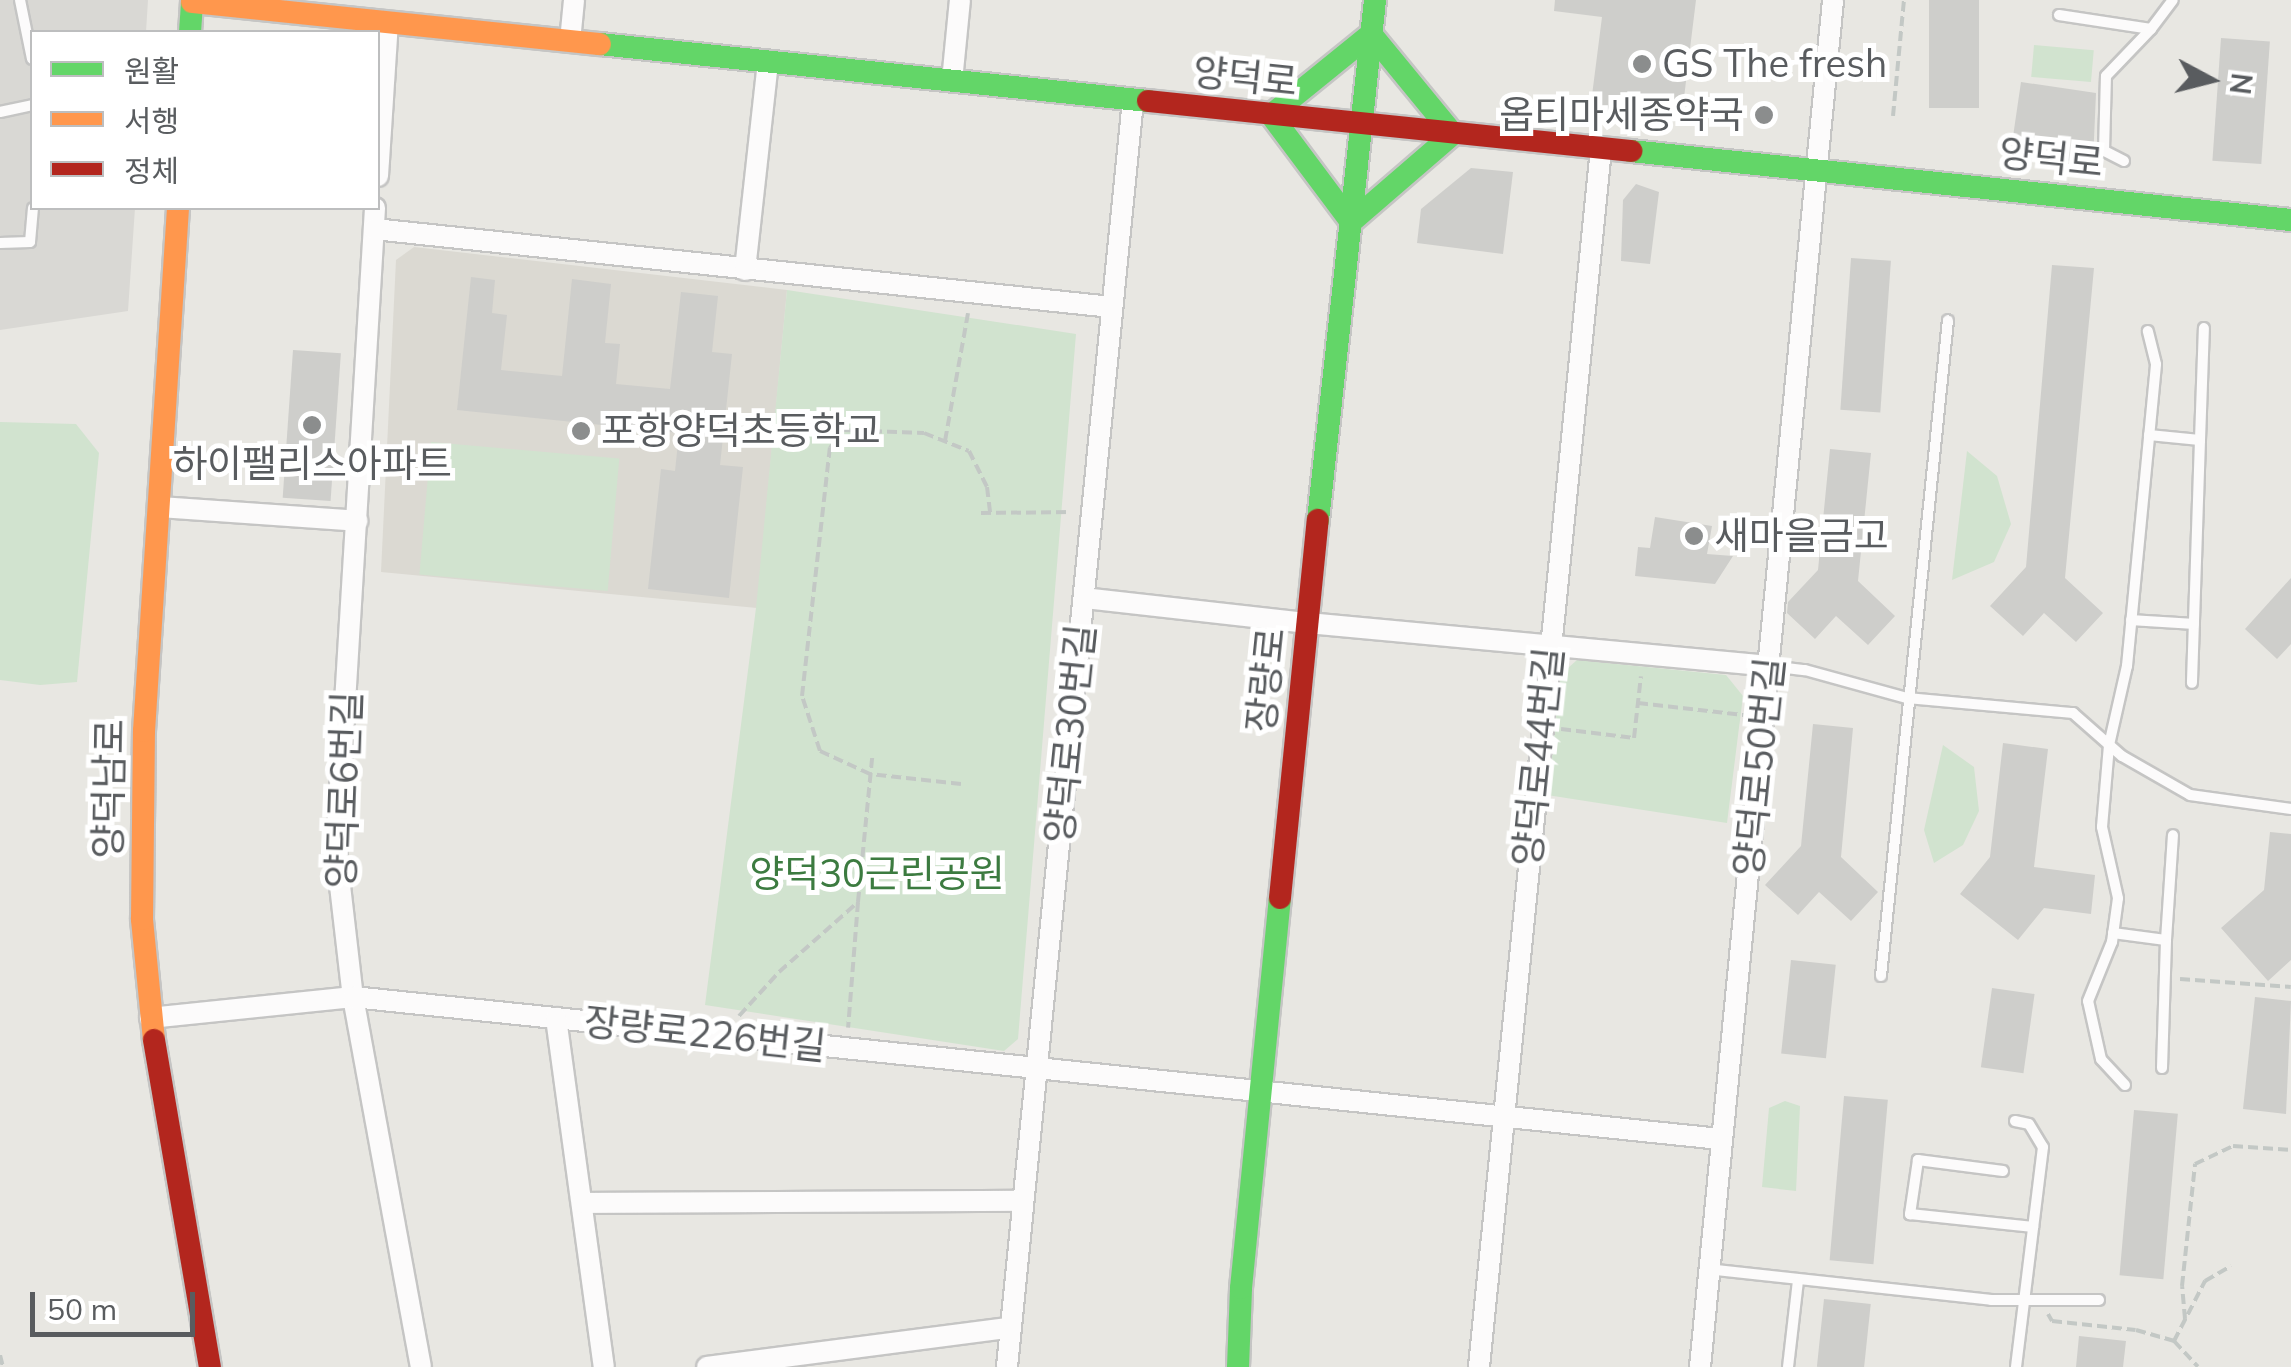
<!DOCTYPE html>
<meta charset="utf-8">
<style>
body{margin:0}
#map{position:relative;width:2291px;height:1367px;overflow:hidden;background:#e8e7e2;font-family:Mulish,"Noto Sans KR",sans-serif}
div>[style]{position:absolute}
.industrial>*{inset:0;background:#d9d8d4}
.education>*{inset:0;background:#dbd9d2}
.green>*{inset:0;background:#d1e3cf;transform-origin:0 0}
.building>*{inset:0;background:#cececb;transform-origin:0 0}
.path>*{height:4px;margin-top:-2px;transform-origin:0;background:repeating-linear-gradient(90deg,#c3c8c5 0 10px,transparent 0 15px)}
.roads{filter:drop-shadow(2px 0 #c5c5c4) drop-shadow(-2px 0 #c5c5c4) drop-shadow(0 2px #c5c5c4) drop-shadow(0 -2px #c5c5c4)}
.lane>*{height:10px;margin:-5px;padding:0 5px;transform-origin:5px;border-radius:5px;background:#fcfbfb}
.street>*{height:20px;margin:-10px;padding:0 10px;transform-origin:10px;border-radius:10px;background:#fcfbfb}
.fast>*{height:22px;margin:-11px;padding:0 11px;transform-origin:11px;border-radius:11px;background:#63d668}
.slow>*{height:22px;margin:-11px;padding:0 11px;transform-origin:11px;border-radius:11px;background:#ff974d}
.jam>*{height:22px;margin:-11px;padding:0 11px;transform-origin:11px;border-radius:11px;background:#b3261e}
.dots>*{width:28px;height:28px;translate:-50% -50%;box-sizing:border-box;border:5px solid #fff;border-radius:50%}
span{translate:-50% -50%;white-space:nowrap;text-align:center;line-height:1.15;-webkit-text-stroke:10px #fff;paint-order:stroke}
.poi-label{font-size:38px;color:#595c5f}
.left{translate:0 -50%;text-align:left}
.right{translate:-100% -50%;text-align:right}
.street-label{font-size:38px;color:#595c5f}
.park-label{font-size:38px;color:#3c7b40}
.legend{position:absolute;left:30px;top:30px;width:350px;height:180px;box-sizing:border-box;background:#fff;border:2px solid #bdbebf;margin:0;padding:12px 18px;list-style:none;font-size:30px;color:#595c5f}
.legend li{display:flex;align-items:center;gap:20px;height:50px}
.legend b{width:50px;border:2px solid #bdbebf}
.north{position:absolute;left:2161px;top:30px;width:100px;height:100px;-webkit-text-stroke:8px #fff;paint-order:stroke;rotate:97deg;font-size:28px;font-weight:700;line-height:40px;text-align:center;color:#595c5f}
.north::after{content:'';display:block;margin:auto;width:35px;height:45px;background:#595c5f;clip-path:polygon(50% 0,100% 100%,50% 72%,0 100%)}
.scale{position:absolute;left:30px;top:1292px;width:165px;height:45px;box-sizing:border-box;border:5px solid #595c5f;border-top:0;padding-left:12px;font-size:30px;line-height:35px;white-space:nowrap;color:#595c5f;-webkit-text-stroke:8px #fff;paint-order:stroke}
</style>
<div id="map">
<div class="industrial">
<i style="clip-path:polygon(0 0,148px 0,146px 32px,32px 32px,32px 208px,135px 208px,128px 311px,0 330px)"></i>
</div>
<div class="education">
<i style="clip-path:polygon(414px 247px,787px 290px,757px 608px,381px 572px,396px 260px)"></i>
</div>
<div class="green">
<i style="left:2034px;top:45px;width:60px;height:32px;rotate:5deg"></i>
<i style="clip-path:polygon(787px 290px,1076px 334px,1018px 1039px,1004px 1051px,705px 1005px,756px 608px)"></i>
<i style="clip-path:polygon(0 422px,76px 424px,99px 453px,77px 682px,40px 685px,0 680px)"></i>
<i style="left:431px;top:442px;width:189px;height:133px;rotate:5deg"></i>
<i style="clip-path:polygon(1967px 451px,1997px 476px,2011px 524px,1994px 562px,1952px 580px)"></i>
<i style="clip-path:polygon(1577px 660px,1726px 675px,1743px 696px,1727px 823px,1547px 795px,1559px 676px)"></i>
<i style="clip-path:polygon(1943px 745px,1974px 767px,1979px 811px,1963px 845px,1934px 863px,1924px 830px)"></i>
<i style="clip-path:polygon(1785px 1101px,1800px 1106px,1796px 1191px,1762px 1187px,1769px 1108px)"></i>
</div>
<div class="building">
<i style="clip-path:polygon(1555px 0,1696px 0,1681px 122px,1590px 111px,1602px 17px,1554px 11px)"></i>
<i style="left:1929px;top:0;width:50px;height:108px"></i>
<i style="left:2221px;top:38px;width:49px;height:123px;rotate:4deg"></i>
<i style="clip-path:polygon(2021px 82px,2096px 93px,2093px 162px,2010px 157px)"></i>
<i style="clip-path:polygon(1471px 168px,1513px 172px,1503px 254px,1417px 243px,1421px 209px)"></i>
<i style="clip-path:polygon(1636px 184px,1659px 192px,1650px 264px,1621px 261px,1623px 200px)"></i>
<i style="left:1851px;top:258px;width:40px;height:152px;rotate:4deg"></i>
<i style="clip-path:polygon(2052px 265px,2094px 268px,2065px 578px,2103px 613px,2076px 642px,2044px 613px,2023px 636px,1990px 606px,2026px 567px)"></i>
<i style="clip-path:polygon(471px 277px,495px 280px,492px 313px,507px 315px,501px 370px,562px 376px,572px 279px,611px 284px,605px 343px,620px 344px,616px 384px,670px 389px,681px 292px,718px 296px,712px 352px,732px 354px,720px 465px,743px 467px,729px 598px,648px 589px,661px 469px,675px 471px,679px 433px,457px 410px)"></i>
<i style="left:293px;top:350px;width:48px;height:148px;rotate:4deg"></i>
<i style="clip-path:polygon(1830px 449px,1871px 453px,1858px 581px,1895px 616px,1868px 645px,1836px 616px,1815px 639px,1787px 613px,1788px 602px,1818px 570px)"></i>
<i style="clip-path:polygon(1655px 517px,1712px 526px,1707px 554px,1733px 556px,1715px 584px,1635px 576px,1638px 547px,1650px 548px)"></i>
<i style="clip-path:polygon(2291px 578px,2291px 644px,2277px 659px,2245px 629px)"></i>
<i style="clip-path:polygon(1813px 724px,1853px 728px,1841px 857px,1878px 892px,1851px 921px,1819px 892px,1798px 915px,1765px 885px,1801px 846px)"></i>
<i style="clip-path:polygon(2003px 743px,2048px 749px,2034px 867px,2095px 875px,2091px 914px,2044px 908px,2018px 940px,1960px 894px,1990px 857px)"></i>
<i style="clip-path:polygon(2270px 832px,2291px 834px,2291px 960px,2268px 981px,2221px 928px,2264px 890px)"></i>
<i style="left:1791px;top:960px;width:45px;height:94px;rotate:6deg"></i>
<i style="left:1992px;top:988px;width:43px;height:80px;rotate:8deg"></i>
<i style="clip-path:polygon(2255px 997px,2291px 1001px,2286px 1114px,2243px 1109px)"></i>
<i style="left:1844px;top:1096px;width:44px;height:165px;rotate:5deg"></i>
<i style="left:2134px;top:1110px;width:44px;height:166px;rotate:5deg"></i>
<i style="left:1824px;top:1299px;width:47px;height:68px;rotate:6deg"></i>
<i style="clip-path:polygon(2079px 1336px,2126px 1341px,2123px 1367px,2076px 1367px)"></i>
</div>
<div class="path">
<i style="left:1893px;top:116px;width:117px;rotate:-84.6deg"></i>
<i style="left:945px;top:441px;width:130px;rotate:-79.8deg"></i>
<i style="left:981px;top:513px;width:90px;rotate:-0.6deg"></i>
<i style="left:1638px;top:703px;width:106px;rotate:6.5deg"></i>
<i style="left:1561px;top:729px;width:74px;rotate:7deg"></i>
<i style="left:1634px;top:738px;width:62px;rotate:-83.6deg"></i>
<i style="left:961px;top:784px;width:92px;rotate:-173.7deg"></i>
<i style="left:870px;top:774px;width:55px;rotate:-155.3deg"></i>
<i style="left:820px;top:751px;width:58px;rotate:-108.1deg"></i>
<i style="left:802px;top:696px;width:250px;rotate:-83.6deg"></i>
<i style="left:830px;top:448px;width:22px;rotate:-56deg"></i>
<i style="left:842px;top:430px;width:82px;rotate:2.1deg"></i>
<i style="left:924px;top:433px;width:48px;rotate:21.8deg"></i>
<i style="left:969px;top:451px;width:40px;rotate:63.4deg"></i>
<i style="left:987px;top:487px;width:26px;rotate:83deg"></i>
<i style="left:858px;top:902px;width:145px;rotate:-84.4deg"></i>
<i style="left:2180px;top:979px;width:111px;rotate:4.1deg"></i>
<i style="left:739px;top:1016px;width:59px;rotate:-47.7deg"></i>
<i style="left:779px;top:972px;width:106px;rotate:-41.5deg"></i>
<i style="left:858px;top:902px;width:126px;rotate:94.5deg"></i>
<i style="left:2048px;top:1314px;width:8px;rotate:60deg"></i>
<i style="left:2052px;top:1321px;width:84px;rotate:6.1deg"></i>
<i style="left:2136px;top:1330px;width:40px;rotate:16deg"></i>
<i style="left:2174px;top:1341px;width:35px;rotate:47deg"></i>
<i style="left:2185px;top:1319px;width:33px;rotate:-95deg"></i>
<i style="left:2182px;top:1286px;width:123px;rotate:-83.9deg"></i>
<i style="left:2195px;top:1164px;width:42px;rotate:-25.3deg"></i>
<i style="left:2233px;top:1146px;width:58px;rotate:3.9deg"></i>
<i style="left:2174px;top:1341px;width:68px;rotate:-62.7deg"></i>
<i style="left:2205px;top:1281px;width:30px;rotate:-30deg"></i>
<i style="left:0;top:1355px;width:12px;rotate:76deg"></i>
</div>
<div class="roads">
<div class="lane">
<i style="left:20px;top:0;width:60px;rotate:78.5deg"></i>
<i style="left:2059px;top:15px;width:93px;rotate:8.7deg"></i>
<i style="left:2151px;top:29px;width:36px;rotate:-53deg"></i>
<i style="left:0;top:112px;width:33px;rotate:-12deg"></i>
<i style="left:2124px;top:161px;width:22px;rotate:-153deg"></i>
<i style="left:2104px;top:151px;width:75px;rotate:-88.5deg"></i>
<i style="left:2106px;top:76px;width:65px;rotate:-46.2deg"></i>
<i style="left:0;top:243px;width:30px;rotate:-2deg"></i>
<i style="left:30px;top:242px;width:34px;rotate:-85deg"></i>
<i style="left:2149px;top:435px;width:51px;rotate:5.6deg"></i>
<i style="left:2200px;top:440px;width:243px;rotate:91.9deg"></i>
<i style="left:2200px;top:440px;width:112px;rotate:-88deg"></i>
<i style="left:2131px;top:620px;width:63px;rotate:3.6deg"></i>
<i style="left:1770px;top:666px;width:35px;rotate:7deg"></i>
<i style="left:1805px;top:670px;width:106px;rotate:15.4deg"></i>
<i style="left:1907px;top:698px;width:167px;rotate:5.2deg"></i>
<i style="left:2073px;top:713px;width:65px;rotate:41.3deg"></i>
<i style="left:2122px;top:756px;width:78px;rotate:29.8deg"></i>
<i style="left:2190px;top:795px;width:102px;rotate:7.9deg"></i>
<i style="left:2113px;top:933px;width:53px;rotate:7.5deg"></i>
<i style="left:2166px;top:940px;width:105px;rotate:-86.2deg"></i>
<i style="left:1881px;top:976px;width:659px;rotate:-84.17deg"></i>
<i style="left:2162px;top:1068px;width:128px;rotate:-88.2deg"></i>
<i style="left:2125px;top:1085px;width:35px;rotate:-133deg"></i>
<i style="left:2101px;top:1059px;width:59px;rotate:-102.6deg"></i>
<i style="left:2088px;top:1001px;width:64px;rotate:-67.9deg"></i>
<i style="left:2112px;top:942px;width:44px;rotate:-82.2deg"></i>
<i style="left:2118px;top:898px;width:73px;rotate:-102.7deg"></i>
<i style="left:2102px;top:827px;width:82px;rotate:-85.1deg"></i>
<i style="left:2109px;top:745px;width:81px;rotate:-77.2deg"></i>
<i style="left:2127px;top:666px;width:303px;rotate:-84.5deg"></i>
<i style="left:2156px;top:364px;width:34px;rotate:-104deg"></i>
<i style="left:2015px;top:1121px;width:14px;rotate:12deg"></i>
<i style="left:2029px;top:1124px;width:27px;rotate:59deg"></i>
<i style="left:2043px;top:1147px;width:222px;rotate:97deg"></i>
<i style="left:2003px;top:1171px;width:86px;rotate:-172.6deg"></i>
<i style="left:1918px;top:1160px;width:55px;rotate:98.4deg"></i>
<i style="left:1910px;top:1214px;width:124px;rotate:6deg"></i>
<i style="left:1707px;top:1269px;width:286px;rotate:6.2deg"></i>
<i style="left:1991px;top:1300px;width:108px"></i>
<i style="left:1788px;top:1367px;width:87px;rotate:-83.4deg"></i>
</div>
<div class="street">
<i style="left:570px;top:41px;width:41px;rotate:-84.4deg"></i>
<i style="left:952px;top:81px;width:81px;rotate:-84.4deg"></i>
<i style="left:378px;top:176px;width:153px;rotate:-86.3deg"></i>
<i style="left:375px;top:208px;width:644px;rotate:93.47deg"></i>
<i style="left:336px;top:851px;width:147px;rotate:83.4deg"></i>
<i style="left:353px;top:997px;width:376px;rotate:79.6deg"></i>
<i style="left:374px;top:229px;width:741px;rotate:6.04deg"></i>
<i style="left:745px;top:270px;width:209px;rotate:-83.7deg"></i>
<i style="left:159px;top:507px;width:199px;rotate:4deg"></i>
<i style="left:1084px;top:598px;width:224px;rotate:6.4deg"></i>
<i style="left:1307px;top:623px;width:465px;rotate:5.3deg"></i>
<i style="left:150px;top:1018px;width:204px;rotate:-5.9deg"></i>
<i style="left:353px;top:997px;width:1374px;rotate:5.93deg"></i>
<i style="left:556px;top:1018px;width:352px;rotate:82.2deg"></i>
<i style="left:582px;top:1203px;width:439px;rotate:-0.3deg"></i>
<i style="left:707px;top:1367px;width:305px;rotate:-7.4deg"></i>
<i style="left:1007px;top:1367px;width:1273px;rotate:-84.32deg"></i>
<i style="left:1479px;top:1367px;width:1225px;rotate:-84.28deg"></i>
<i style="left:1700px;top:1367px;width:1373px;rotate:-84.44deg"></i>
</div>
<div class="fast">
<i style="left:190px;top:32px;width:32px;rotate:-86deg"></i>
<i style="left:1371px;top:34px;width:129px;rotate:50.6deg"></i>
<i style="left:1453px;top:134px;width:135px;rotate:139.2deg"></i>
<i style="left:1351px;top:222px;width:134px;rotate:-126.8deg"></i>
<i style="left:1271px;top:115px;width:129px;rotate:-39deg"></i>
<i style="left:600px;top:44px;width:551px;rotate:5.94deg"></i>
<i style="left:1631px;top:151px;width:664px;rotate:5.97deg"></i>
<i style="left:1318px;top:520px;width:523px;rotate:-83.74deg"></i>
<i style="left:1238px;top:1367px;width:79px;rotate:-87.8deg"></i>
<i style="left:1241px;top:1288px;width:392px;rotate:-84.3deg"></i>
</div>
<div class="slow">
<i style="left:192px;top:2px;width:410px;rotate:5.9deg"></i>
<i style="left:154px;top:1040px;width:122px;rotate:-95.7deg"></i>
<i style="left:142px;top:919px;width:188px;rotate:-89.4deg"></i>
<i style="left:144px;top:731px;width:524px;rotate:-86.28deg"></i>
</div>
<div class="jam">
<i style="left:1148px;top:101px;width:486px;rotate:5.9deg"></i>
<i style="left:1280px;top:898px;width:380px;rotate:-84.3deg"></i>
<i style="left:154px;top:1040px;width:332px;rotate:80.3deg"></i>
</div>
</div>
<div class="dots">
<i style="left:1642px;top:64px;background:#8b8d8d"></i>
<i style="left:1764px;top:115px;background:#8b8d8d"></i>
<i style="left:312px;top:425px;background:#8b8d8d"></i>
<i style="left:581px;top:431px;background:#8b8d8d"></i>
<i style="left:1694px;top:536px;background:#8b8d8d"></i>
</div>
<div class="poi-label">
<span class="left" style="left:1662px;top:64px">GS The fresh</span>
<span class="right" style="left:1744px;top:115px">옵티마세종약국</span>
<span class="left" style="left:601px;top:431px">포항양덕초등학교</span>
<span style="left:312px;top:464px">하이팰리스아파트</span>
<span class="left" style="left:1714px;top:536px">새마을금고</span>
</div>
<div class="street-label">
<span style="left:1245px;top:77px;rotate:6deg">양덕로</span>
<span style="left:2051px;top:158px;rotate:6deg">양덕로</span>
<span style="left:1266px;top:680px;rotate:-84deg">장량로</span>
<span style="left:1070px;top:734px;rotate:-84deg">양덕로30번길</span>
<span style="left:1538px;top:757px;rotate:-84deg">양덕로44번길</span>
<span style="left:1759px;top:767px;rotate:-84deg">양덕로50번길</span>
<span style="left:109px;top:789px;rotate:-89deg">양덕남로</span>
<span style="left:344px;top:790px;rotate:-88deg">양덕로6번길</span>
<span style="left:705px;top:1034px;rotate:6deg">장량로226번길</span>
</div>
<div class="park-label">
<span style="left:877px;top:874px">양덕30근린공원</span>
</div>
<ul class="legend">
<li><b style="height:12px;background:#63d668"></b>원활</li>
<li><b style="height:12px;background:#ff974d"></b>서행</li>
<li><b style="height:12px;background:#b3261e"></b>정체</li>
</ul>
<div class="north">N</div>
<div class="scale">50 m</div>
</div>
